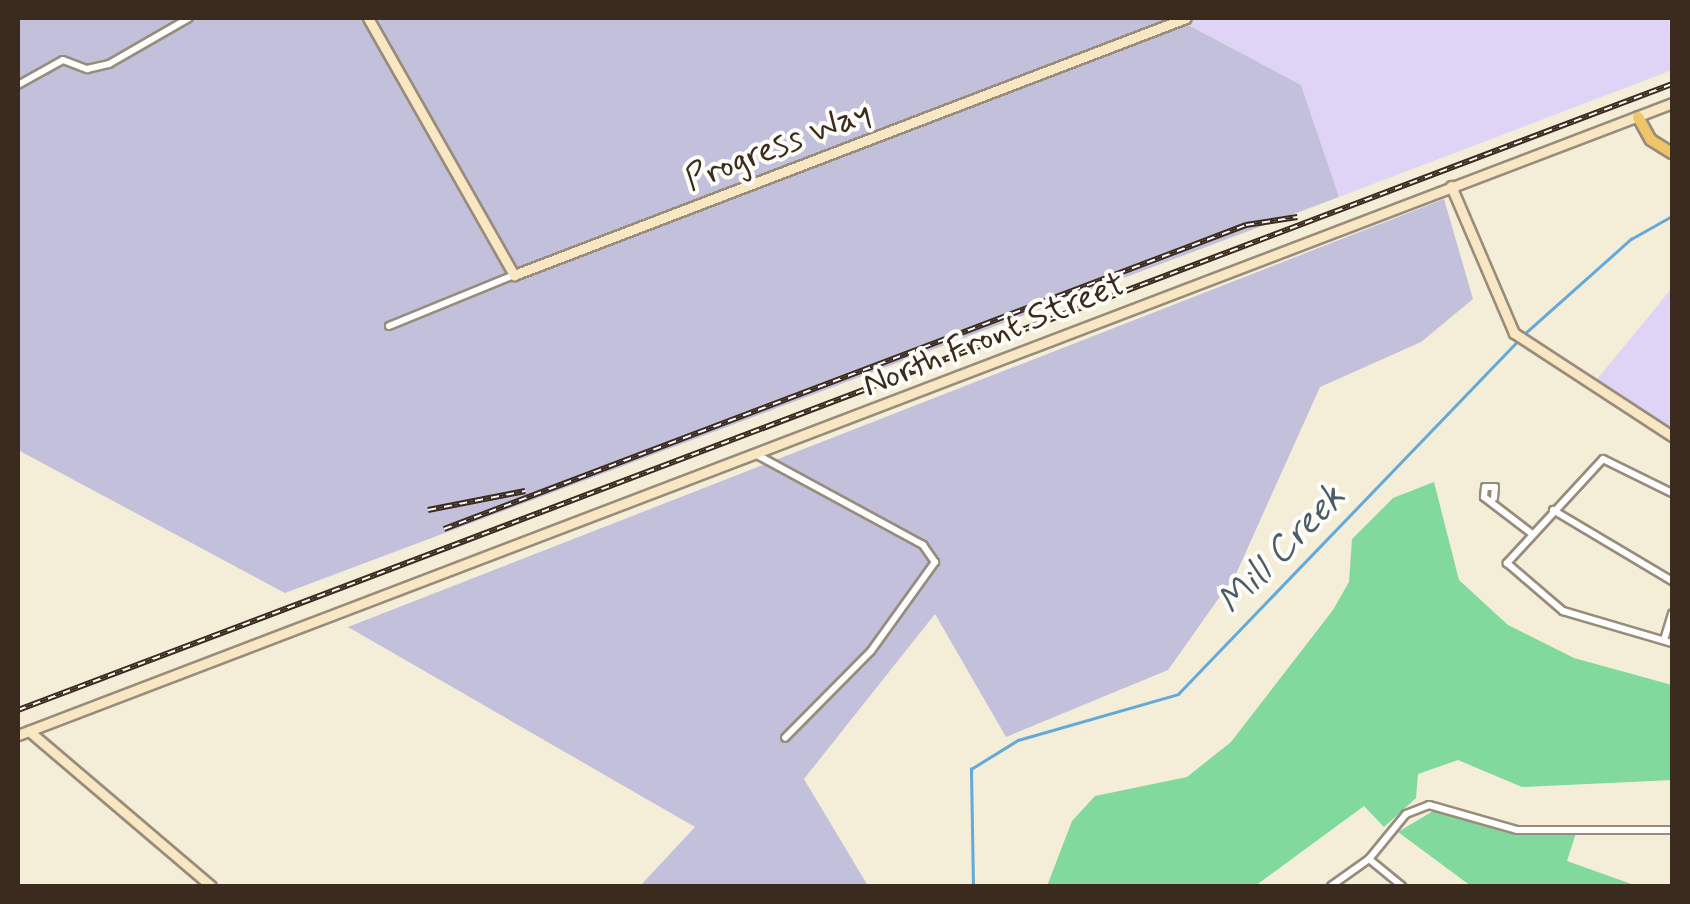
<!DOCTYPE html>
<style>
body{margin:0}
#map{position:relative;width:1690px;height:904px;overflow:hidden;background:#f4edd8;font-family:Mynerve,sans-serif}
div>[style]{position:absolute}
.built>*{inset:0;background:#dfd4f5}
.industrial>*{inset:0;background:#c3c0db}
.green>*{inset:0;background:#81d99e}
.stream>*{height:2.5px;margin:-1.25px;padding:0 1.25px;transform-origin:1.25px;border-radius:1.25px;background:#63a9d9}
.roads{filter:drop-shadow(2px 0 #988c7b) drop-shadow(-2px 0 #988c7b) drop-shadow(0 2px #988c7b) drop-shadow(0 -2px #988c7b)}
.street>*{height:6px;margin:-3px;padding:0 3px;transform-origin:3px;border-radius:3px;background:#fff}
.secondary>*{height:9px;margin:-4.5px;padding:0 4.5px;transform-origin:4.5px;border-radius:4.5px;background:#f9e7c3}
.primary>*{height:10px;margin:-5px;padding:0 5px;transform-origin:5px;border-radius:5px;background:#f0c469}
.rail>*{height:6px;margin-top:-3px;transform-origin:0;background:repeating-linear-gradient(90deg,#fdfcf7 0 8px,#3b2a1e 0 16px);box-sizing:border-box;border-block:2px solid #3b2a1e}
span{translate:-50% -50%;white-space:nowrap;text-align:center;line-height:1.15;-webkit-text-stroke:8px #fdfcf7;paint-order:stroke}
.street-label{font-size:35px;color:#3b2a1e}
.water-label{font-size:38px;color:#4b5d69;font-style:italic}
.frame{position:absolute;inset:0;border:20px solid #3b2a1e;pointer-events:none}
</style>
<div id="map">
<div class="built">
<i style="clip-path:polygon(1175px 18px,1669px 18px,1672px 70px,1339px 197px,1301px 85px)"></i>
<i style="clip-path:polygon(1672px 288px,1672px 429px,1594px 383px)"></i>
</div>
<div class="industrial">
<i style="clip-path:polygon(18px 18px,1175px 18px,1301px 85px,1339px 197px,285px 593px,18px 450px)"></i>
<i style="clip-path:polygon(1444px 199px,1473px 299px,1421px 342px,1320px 387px,1236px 574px,1168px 670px,1006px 737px,935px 614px,804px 779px,868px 886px,640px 886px,695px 827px,348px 627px)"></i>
</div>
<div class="green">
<i style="clip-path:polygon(1434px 482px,1459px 580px,1508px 625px,1574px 658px,1672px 685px,1672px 780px,1522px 787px,1458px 760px,1418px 774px,1416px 798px,1384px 827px,1364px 806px,1255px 886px,1047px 886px,1072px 821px,1095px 796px,1187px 777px,1231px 742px,1333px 610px,1349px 582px,1352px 539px,1393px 498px)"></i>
<i style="clip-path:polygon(1433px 811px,1515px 835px,1576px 833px,1567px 861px,1637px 886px,1471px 886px,1398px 832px)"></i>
</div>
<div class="stream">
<i style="left:1522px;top:336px;width:146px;rotate:-41.7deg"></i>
<i style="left:1631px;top:239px;width:47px;rotate:-29.3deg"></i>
<i style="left:973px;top:886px;width:117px;rotate:-91deg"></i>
<i style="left:971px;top:769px;width:55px;rotate:-31.7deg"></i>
<i style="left:1018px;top:740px;width:166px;rotate:-16deg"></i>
<i style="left:1178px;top:694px;width:489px;rotate:-46.1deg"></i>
</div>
<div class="roads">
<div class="street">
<i style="left:18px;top:85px;width:51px;rotate:-29.1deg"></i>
<i style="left:63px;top:60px;width:26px;rotate:21deg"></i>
<i style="left:87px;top:69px;width:23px;rotate:-13deg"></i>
<i style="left:109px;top:64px;width:92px;rotate:-29.9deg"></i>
<i style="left:389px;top:326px;width:135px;rotate:-22.2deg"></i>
<i style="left:759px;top:456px;width:187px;rotate:28.5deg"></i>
<i style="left:923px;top:545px;width:21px;rotate:55deg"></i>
<i style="left:935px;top:562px;width:110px;rotate:125.7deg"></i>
<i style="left:871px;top:651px;width:122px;rotate:134.7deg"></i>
<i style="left:1672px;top:493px;width:77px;rotate:-153.8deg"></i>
<i style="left:1603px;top:459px;width:142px;rotate:132.7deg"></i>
<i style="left:1507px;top:563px;width:74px;rotate:40.6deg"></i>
<i style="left:1563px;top:611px;width:114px;rotate:16.4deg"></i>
<i style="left:1494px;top:498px;width:11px;rotate:-85deg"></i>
<i style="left:1495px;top:487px;width:10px;rotate:180deg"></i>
<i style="left:1485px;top:487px;width:10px;rotate:96deg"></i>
<i style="left:1484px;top:497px;width:59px;rotate:37.5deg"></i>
<i style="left:1553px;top:510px;width:139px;rotate:30.8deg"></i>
<i style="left:1664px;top:640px;width:28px;rotate:-73deg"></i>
<i style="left:1369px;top:859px;width:43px;rotate:39.3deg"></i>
<i style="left:1331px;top:886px;width:47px;rotate:-35.4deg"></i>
<i style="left:1369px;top:859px;width:58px;rotate:-50.6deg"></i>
<i style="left:1406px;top:814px;width:25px;rotate:-21deg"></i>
<i style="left:1429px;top:805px;width:91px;rotate:15.9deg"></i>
<i style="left:1517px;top:830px;width:155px"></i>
</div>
<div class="secondary">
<i style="left:368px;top:18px;width:296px;rotate:60.4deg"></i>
<i style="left:514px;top:275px;width:719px;rotate:-20.93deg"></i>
<i style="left:1451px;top:186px;width:160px;rotate:66.8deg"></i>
<i style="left:1514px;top:333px;width:189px;rotate:33.1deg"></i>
<i style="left:29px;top:731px;width:239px;rotate:40.4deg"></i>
<i style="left:18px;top:735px;width:1771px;rotate:-20.91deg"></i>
</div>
<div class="primary">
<i style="left:1638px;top:117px;width:26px;rotate:61deg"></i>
<i style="left:1651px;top:140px;width:25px;rotate:32deg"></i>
</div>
</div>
<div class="rail">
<i style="left:428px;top:510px;width:99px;rotate:-11.1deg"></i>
<i style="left:444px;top:529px;width:858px;rotate:-20.76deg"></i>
<i style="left:1246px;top:225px;width:52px;rotate:-8.9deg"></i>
<i style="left:18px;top:710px;width:1768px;rotate:-20.73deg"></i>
</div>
<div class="street-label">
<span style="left:778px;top:146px;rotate:-21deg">Progress Way</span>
<span style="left:994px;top:335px;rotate:-22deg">North Front Street</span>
</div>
<div class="water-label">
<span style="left:1282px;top:550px;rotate:-46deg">Mill Creek</span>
</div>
<div class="frame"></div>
</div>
